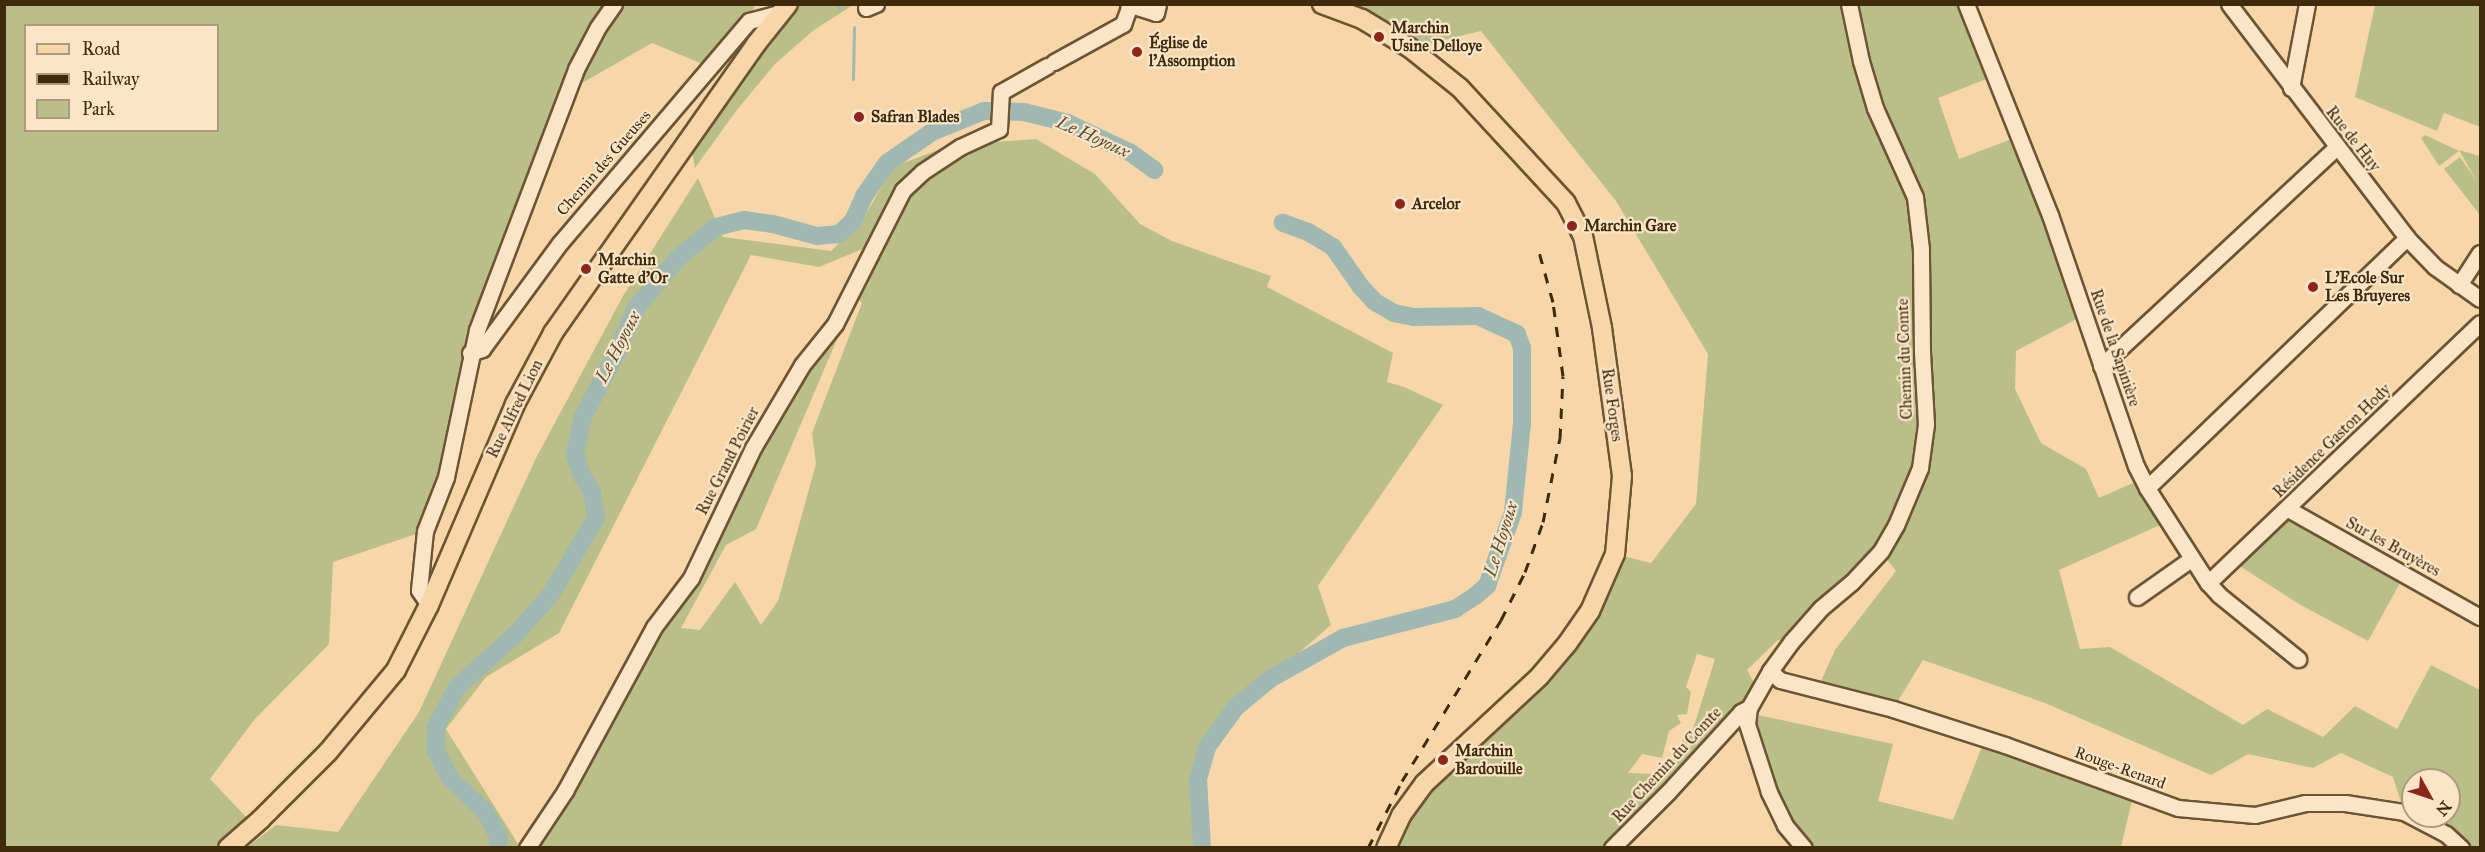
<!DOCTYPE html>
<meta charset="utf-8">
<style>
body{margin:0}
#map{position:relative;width:2485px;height:852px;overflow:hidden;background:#f7d7aa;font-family:"IM FELL Great Primer",serif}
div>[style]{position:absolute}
.green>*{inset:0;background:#babf8a}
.stream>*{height:3px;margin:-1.5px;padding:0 1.5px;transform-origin:1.5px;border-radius:1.5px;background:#9fb8b1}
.river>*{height:18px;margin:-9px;padding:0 9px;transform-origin:9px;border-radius:9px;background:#9fb8b1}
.roads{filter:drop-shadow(2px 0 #6d5533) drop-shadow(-2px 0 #6d5533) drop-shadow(0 2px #6d5533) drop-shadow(0 -2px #6d5533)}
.minor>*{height:15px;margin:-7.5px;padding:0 7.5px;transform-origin:7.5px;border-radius:7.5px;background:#fae5c8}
.major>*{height:18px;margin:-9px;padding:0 9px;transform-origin:9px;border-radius:9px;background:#f7d7aa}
.rail>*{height:3px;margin-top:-1.5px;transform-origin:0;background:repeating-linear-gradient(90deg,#3f2a0b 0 10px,transparent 0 20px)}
.dots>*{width:16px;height:16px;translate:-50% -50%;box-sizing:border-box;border:3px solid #fae5c8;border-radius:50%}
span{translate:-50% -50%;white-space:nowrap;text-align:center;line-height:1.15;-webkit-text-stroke:4.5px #fae5c8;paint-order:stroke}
.poi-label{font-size:16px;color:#3f2a0b;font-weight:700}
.left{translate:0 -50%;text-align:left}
.street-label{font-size:16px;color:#3f2a0b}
.water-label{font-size:18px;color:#574e34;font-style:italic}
.frame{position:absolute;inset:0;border:6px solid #3f2a0b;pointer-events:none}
.legend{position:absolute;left:24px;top:24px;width:195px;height:108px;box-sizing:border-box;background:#fae5c8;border:2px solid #af9a7c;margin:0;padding:8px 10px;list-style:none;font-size:18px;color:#3f2a0b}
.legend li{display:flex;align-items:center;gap:12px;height:30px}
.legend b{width:30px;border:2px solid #af9a7c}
.north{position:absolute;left:2401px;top:768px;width:60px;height:60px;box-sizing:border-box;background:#fae5c8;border:2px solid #af9a7c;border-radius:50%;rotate:130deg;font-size:16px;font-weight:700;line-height:24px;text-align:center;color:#3f2a0b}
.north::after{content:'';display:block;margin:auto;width:21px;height:27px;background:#8f2418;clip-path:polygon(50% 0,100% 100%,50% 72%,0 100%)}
</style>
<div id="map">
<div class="green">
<i style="clip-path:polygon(evenodd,5px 5px,755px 5px,749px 21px,710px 67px,652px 43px,568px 91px,477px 330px,425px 531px,333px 562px,329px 644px,254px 720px,210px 779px,250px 821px,217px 847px,5px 848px,5px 5px,26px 26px,218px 26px,218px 130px,26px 130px,26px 26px)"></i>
<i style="clip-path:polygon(788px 5px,853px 5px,814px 30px,775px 64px,736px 111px,695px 168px,690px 140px)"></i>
<i style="clip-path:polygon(evenodd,1322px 5px,1966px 5px,1994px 76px,1938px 98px,1959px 159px,2017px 137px,2084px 315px,2016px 351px,2015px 389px,2041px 443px,2086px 469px,2099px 498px,2142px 479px,2167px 522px,2059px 570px,2080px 649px,2110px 647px,2243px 725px,2267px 709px,2323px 737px,2355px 706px,2397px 729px,2431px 665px,2480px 690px,2480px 847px,2461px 847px,2404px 812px,2393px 777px,2341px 753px,2313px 768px,2248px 754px,2211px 775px,2045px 703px,1923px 660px,1893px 709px,1818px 688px,1835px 650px,1896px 571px,1881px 552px,1791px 642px,1778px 640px,1747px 670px,1758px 690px,1612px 847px,1386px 847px,1401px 816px,1567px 644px,1615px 554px,1651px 563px,1696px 504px,1708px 354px,1616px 201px,1481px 31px,1410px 48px,1322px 5px,1697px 654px,1715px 659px,1693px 729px,1685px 734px,1676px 757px,1653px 774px,1628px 773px,1642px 754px,1662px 758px,1669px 731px,1681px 723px,1677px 715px,1687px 714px,1691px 692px,1686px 687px,1697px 654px,1322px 5px,2413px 780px,2449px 780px,2449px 816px,2413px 816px,2413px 780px)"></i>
<i style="clip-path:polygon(2375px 5px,2480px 5px,2480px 127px,2444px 113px,2437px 131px,2355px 97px)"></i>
<i style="clip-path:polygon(2425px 135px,2459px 151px,2439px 166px,2421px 138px)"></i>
<i style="clip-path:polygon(evenodd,1036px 139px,1095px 174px,1140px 224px,1172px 241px,1271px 276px,1267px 287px,1393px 353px,1387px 382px,1404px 387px,1443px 405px,1318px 586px,1331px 625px,1236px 707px,1207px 747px,1198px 779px,1202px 847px,527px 847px,872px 251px,865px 248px,819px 267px,751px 255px,559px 633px,486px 677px,446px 729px,520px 847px,246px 848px,276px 825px,338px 832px,419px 712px,536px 458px,623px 296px,698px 178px,723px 237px,831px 251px,862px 221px,893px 167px,951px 145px,1036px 139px,856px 295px,862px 303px,812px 433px,816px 464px,778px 601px,761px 625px,735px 582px,700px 630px,681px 628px,726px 545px,756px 529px,856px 295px)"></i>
<i style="clip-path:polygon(2459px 150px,2480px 156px,2480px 215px,2444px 169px,2460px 157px,2476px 180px)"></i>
<i style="clip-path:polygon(2288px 509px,2405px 574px,2368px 641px,2299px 604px,2232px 561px)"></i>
<i style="clip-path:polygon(1758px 715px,1893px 744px,1878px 801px,1953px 820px,1985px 739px,2134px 792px,2121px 847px,1804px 847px,1800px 844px,1747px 724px)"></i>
</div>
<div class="stream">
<i style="left:837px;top:4px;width:5px;rotate:68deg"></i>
<i style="left:853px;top:79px;width:52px;rotate:-88.9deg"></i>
</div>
<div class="river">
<i style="left:497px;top:848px;width:10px;rotate:-79deg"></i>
<i style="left:499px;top:838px;width:28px;rotate:-117deg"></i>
<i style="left:486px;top:813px;width:50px;rotate:-135.8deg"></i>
<i style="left:450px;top:778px;width:30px;rotate:-117deg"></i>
<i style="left:436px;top:751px;width:24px;rotate:-90deg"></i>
<i style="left:436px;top:727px;width:45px;rotate:-62.3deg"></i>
<i style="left:457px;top:687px;width:78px;rotate:-41.9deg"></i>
<i style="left:515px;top:635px;width:55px;rotate:-48.7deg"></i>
<i style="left:551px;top:594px;width:88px;rotate:-59.4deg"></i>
<i style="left:596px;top:518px;width:26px;rotate:-99deg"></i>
<i style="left:592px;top:492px;width:19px;rotate:-122deg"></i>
<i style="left:582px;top:476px;width:23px;rotate:-108deg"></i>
<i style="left:575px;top:454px;width:38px;rotate:-78deg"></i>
<i style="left:583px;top:417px;width:73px;rotate:-62.4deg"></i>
<i style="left:617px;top:352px;width:48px;rotate:-66.6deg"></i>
<i style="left:636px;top:308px;width:67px;rotate:-49.9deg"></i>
<i style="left:679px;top:257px;width:48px;rotate:-39deg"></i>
<i style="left:716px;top:227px;width:29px;rotate:-14deg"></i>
<i style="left:744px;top:220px;width:29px;rotate:8deg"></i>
<i style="left:773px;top:224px;width:46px;rotate:15.3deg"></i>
<i style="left:817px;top:236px;width:22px;rotate:-5deg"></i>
<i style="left:839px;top:234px;width:19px;rotate:-43deg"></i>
<i style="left:853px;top:221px;width:27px;rotate:-66deg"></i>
<i style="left:864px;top:196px;width:40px;rotate:-55.1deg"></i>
<i style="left:887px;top:163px;width:55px;rotate:-34.6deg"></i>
<i style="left:932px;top:132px;width:56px;rotate:-22deg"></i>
<i style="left:984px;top:111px;width:40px;rotate:1.4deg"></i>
<i style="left:1024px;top:112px;width:45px;rotate:14deg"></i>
<i style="left:1068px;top:123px;width:70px;rotate:25.5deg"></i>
<i style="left:1131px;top:153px;width:29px;rotate:36deg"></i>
<i style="left:1202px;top:848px;width:69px;rotate:-93.3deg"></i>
<i style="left:1198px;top:779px;width:33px;rotate:-74deg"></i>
<i style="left:1207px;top:747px;width:49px;rotate:-54.1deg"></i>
<i style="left:1236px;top:707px;width:44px;rotate:-39.5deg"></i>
<i style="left:1270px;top:679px;width:84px;rotate:-29.3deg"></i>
<i style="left:1343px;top:638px;width:116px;rotate:-14.5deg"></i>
<i style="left:1455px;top:609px;width:24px;rotate:-33deg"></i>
<i style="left:1475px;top:596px;width:16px;rotate:-40deg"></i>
<i style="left:1487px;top:586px;width:78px;rotate:-70.6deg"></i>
<i style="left:1513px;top:512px;width:89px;rotate:-84.2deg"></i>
<i style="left:1522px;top:423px;width:75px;rotate:-90deg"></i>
<i style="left:1522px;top:348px;width:15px;rotate:-110deg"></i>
<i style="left:1517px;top:334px;width:43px;rotate:-155.2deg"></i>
<i style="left:1478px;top:316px;width:64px;rotate:179.1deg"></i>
<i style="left:1414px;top:317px;width:20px;rotate:-169deg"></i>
<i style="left:1394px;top:313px;width:22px;rotate:-150deg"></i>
<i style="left:1375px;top:302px;width:21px;rotate:-133deg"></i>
<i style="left:1361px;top:287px;width:49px;rotate:-125deg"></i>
<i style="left:1333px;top:247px;width:29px;rotate:-149deg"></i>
<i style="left:1308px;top:232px;width:27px;rotate:-160deg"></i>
</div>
<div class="roads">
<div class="minor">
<i style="left:1128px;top:4px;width:29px;rotate:18deg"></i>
<i style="left:1156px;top:13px;width:9px;rotate:-77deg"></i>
<i style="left:1966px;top:4px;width:227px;rotate:68.3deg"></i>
<i style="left:2050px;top:215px;width:265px;rotate:71.1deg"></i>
<i style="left:2136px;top:466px;width:25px;rotate:63deg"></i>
<i style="left:2147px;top:488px;width:113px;rotate:57.3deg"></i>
<i style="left:2208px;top:583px;width:16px;rotate:47deg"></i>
<i style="left:2219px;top:595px;width:102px;rotate:39deg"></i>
<i style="left:2229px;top:4px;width:294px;rotate:52.7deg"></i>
<i style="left:2407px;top:238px;width:40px;rotate:46deg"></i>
<i style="left:2435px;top:267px;width:55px;rotate:35.4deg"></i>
<i style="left:866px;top:8px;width:11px;rotate:-22deg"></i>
<i style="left:1054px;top:62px;width:79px;rotate:-28.8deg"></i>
<i style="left:1123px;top:24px;width:20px;rotate:-70deg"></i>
<i style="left:2291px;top:88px;width:86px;rotate:-79.2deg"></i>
<i style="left:2459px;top:285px;width:38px;rotate:-57deg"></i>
<i style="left:470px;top:353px;width:13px;rotate:-18deg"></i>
<i style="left:482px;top:349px;width:132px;rotate:-53.7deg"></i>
<i style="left:560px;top:243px;width:292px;rotate:-49.6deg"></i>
<i style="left:749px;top:21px;width:31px;rotate:-15deg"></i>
<i style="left:2101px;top:366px;width:322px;rotate:-42.9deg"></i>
<i style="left:2147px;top:488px;width:361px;rotate:-43.9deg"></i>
<i style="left:2288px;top:509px;width:220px;rotate:29.4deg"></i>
<i style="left:2208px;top:583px;width:376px;rotate:-43.7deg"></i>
<i style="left:2137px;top:597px;width:66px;rotate:-35.1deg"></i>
<i style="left:429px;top:605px;width:18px;rotate:-124deg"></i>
<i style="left:419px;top:590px;width:59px;rotate:-84.2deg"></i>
<i style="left:425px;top:531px;width:58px;rotate:-68.7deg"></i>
<i style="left:446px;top:477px;width:150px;rotate:-78.1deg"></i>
<i style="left:477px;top:330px;width:279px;rotate:-69.2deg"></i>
<i style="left:576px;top:69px;width:47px;rotate:-62.4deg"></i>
<i style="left:598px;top:27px;width:28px;rotate:-55deg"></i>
<i style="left:1770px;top:671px;width:13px;rotate:42deg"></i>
<i style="left:1780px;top:680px;width:117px;rotate:14.4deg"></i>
<i style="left:1893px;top:709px;width:118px;rotate:17.8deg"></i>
<i style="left:2005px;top:745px;width:184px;rotate:20deg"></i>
<i style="left:2178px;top:808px;width:77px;rotate:5.2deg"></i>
<i style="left:2255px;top:815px;width:51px;rotate:-13.5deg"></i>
<i style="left:2305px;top:803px;width:40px"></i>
<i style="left:2345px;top:803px;width:60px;rotate:8.7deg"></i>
<i style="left:2404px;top:812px;width:47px;rotate:27.6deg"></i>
<i style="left:2446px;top:834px;width:21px;rotate:43deg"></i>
<i style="left:527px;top:848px;width:69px;rotate:-56.3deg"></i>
<i style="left:565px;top:791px;width:187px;rotate:-61.5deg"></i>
<i style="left:654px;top:627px;width:61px;rotate:-52.9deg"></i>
<i style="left:691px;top:578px;width:144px;rotate:-64.5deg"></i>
<i style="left:753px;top:448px;width:96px;rotate:-59.4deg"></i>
<i style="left:802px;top:365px;width:53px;rotate:-51.2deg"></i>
<i style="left:835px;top:324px;width:150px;rotate:-63.1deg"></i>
<i style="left:903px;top:190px;width:26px;rotate:-43deg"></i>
<i style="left:922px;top:172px;width:45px;rotate:-33.3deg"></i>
<i style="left:960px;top:147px;width:43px;rotate:-24.8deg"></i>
<i style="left:999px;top:129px;width:37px;rotate:-87deg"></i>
<i style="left:1001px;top:92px;width:53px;rotate:-29.5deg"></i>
<i style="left:1612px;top:848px;width:79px;rotate:-45deg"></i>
<i style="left:1668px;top:792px;width:108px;rotate:-47.6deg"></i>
<i style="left:1741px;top:712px;width:9px;rotate:-27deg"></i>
<i style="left:1804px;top:848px;width:30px;rotate:-130deg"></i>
<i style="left:1785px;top:825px;width:37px;rotate:-116deg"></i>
<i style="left:1769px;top:792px;width:71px;rotate:-107.9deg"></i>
<i style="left:1747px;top:724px;width:16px;rotate:-83deg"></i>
<i style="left:1749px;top:708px;width:43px;rotate:-60.4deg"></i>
<i style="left:1770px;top:671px;width:36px;rotate:-54deg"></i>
<i style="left:1791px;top:642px;width:45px;rotate:-48.6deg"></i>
<i style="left:1821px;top:608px;width:40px;rotate:-40deg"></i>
<i style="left:1852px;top:582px;width:42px;rotate:-46.9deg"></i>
<i style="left:1881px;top:551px;width:30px;rotate:-60deg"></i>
<i style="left:1896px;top:525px;width:62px;rotate:-67.2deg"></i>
<i style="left:1920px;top:468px;width:44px;rotate:-82.2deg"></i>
<i style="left:1926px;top:424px;width:72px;rotate:-93.2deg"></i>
<i style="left:1922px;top:352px;width:103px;rotate:-90.6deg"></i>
<i style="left:1921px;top:249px;width:52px;rotate:-96.6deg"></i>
<i style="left:1915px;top:197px;width:98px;rotate:-114.2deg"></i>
<i style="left:1875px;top:108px;width:49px;rotate:-106.6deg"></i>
<i style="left:1861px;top:61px;width:58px;rotate:-101.9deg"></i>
</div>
<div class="major">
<i style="left:1322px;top:4px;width:43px;rotate:20.6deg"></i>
<i style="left:1362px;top:19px;width:56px;rotate:31.1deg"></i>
<i style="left:1410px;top:48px;width:64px;rotate:38.7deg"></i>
<i style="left:1460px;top:88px;width:156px;rotate:47.3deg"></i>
<i style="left:1566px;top:203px;width:37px;rotate:63deg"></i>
<i style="left:1583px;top:236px;width:94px;rotate:78.3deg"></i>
<i style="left:1602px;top:328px;width:149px;rotate:82.3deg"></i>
<i style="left:1622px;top:476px;width:78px;rotate:95.1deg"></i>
<i style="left:1615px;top:554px;width:62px;rotate:113.7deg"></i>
<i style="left:1590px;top:611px;width:40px;rotate:124.9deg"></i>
<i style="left:1567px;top:644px;width:43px;rotate:130.3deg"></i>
<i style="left:1539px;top:677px;width:157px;rotate:137.1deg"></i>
<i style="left:1424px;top:784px;width:39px;rotate:126deg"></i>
<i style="left:1401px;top:816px;width:35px;rotate:115deg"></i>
<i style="left:228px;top:848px;width:43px;rotate:-41.2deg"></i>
<i style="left:260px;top:820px;width:96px;rotate:-45deg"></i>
<i style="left:328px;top:752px;width:107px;rotate:-50.3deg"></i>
<i style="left:396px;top:670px;width:73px;rotate:-63.1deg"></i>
<i style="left:429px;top:605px;width:219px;rotate:-66.8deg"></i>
<i style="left:515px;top:404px;width:81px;rotate:-61.8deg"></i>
<i style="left:553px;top:333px;width:353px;rotate:-54.9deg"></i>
<i style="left:756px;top:44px;width:51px;rotate:-51.3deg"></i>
</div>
</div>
<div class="rail">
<i style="left:1368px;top:848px;width:75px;rotate:-63.1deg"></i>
<i style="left:1402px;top:781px;width:189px;rotate:-58.4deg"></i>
<i style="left:1501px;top:620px;width:54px;rotate:-63.4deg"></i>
<i style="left:1525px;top:572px;width:53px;rotate:-70.2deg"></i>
<i style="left:1543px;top:522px;width:86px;rotate:-78.6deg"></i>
<i style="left:1560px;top:438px;width:62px;rotate:-87.2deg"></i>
<i style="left:1563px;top:376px;width:75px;rotate:-97.7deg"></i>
<i style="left:1553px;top:302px;width:52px;rotate:-105.6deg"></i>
</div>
<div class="dots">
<i style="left:1379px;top:37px;background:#8f2418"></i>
<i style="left:1137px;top:52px;background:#8f2418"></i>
<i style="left:859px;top:117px;background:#8f2418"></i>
<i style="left:1400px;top:204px;background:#8f2418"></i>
<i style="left:1572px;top:226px;background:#8f2418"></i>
<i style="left:586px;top:269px;background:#8f2418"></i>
<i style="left:2313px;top:287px;background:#8f2418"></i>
<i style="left:1443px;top:760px;background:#8f2418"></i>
</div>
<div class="poi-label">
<span class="left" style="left:1391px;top:37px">Marchin<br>Usine Delloye</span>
<span class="left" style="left:1149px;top:52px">Église de<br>l'Assomption</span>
<span class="left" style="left:871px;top:117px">Safran Blades</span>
<span class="left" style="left:1412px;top:204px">Arcelor</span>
<span class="left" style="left:1584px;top:226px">Marchin Gare</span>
<span class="left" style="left:598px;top:269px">Marchin<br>Gatte d'Or</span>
<span class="left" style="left:2325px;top:287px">L'Ecole Sur<br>Les Bruyeres</span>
<span class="left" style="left:1455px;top:760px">Marchin<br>Bardouille</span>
</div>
<div class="street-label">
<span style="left:2353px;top:139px;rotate:52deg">Rue de Huy</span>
<span style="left:604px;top:163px;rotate:-49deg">Chemin des Gueuses</span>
<span style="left:2115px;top:348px;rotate:71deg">Rue de la Sapinière</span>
<span style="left:1905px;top:359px;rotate:-92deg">Chemin du Comte</span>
<span style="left:1612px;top:405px;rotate:82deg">Rue Forges</span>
<span style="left:515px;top:409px;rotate:-64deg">Rue Alfred Lion</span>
<span style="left:2332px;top:441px;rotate:-44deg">Résidence Gaston Hody</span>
<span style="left:728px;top:461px;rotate:-63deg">Rue Grand Poirier</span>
<span style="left:2393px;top:547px;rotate:29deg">Sur les Bruyères</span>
<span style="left:1667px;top:765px;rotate:-47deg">Rue Chemin du Comte</span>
<span style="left:2120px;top:768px;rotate:20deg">Rouge-Renard</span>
</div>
<div class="water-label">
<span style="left:1093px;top:137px;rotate:24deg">Le Hoyoux</span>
<span style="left:618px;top:347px;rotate:-63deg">Le Hoyoux</span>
<span style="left:1501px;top:539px;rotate:-73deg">Le Hoyoux</span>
</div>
<div class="frame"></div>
<ul class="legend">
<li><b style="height:8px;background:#f7d7aa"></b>Road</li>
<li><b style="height:8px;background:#3f2a0b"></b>Railway</li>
<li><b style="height:16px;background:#babf8a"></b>Park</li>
</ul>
<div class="north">N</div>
</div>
